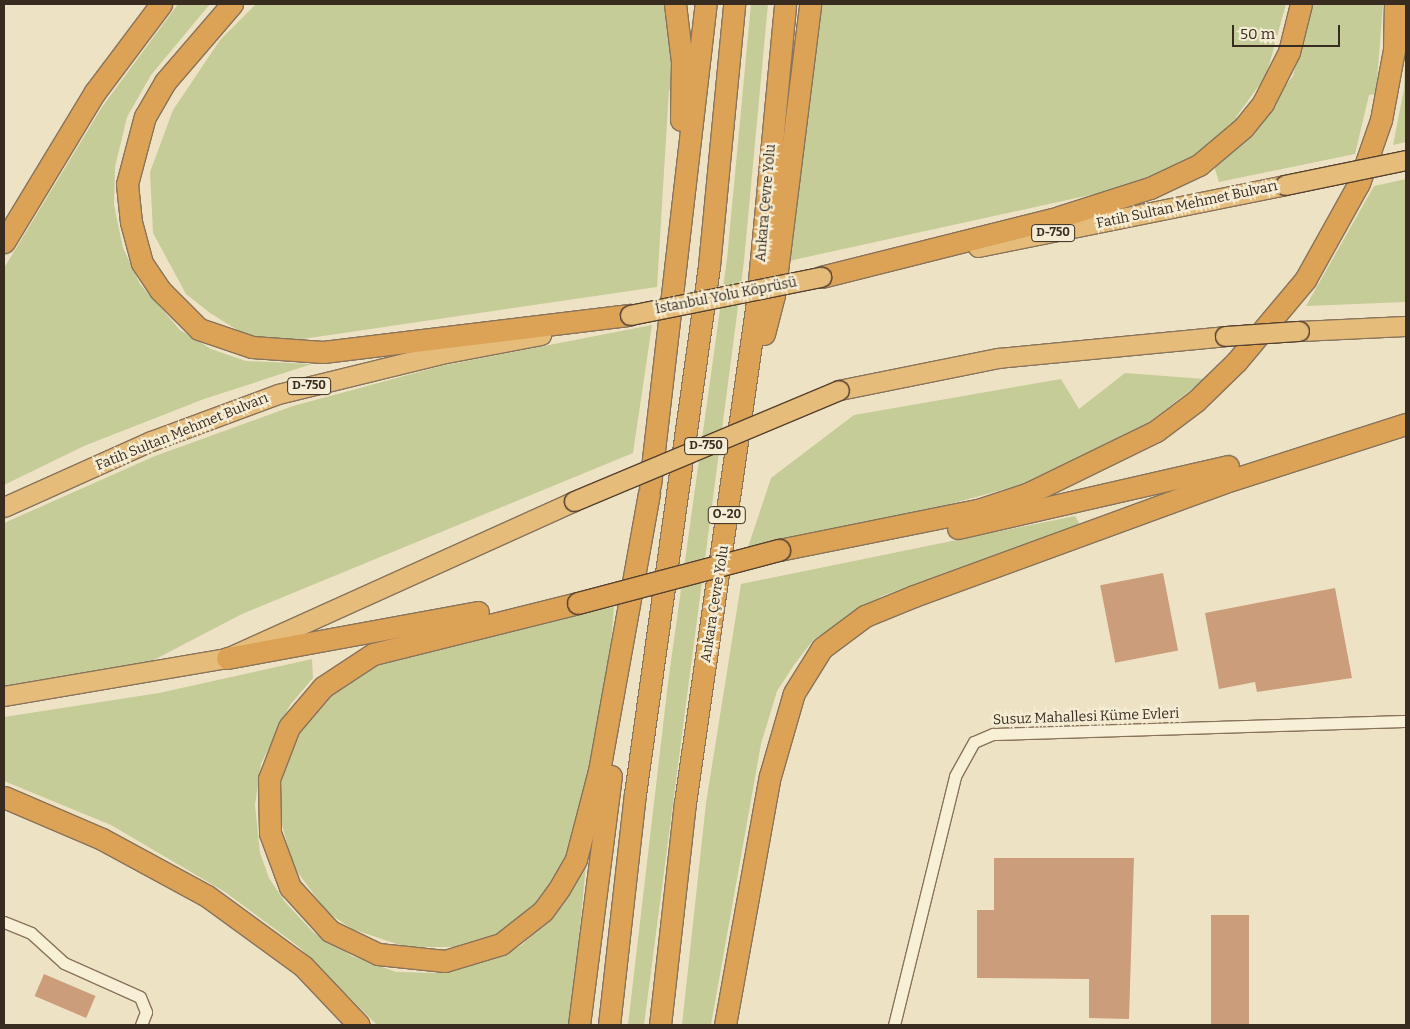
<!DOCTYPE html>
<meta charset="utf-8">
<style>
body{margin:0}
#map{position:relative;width:1410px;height:1029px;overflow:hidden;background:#eee2c4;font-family:Bitter,serif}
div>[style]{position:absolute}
.green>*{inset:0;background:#c5cc98}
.building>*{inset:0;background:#cb9d7b;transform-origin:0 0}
.roads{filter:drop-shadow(1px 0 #88735b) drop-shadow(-1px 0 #88735b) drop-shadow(0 1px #88735b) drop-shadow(0 -1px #88735b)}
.minor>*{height:11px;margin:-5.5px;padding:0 5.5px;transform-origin:5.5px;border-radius:5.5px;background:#f8efd7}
.trunk>*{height:19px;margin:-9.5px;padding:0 9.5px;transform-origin:9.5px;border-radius:9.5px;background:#e6bc7a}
.motorway>*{height:21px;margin:-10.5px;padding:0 10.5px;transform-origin:10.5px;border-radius:10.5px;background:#dca256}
.bridges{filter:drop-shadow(1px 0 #56412f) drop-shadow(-1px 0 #56412f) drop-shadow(0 1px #56412f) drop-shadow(0 -1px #56412f)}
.trunk-bridge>*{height:19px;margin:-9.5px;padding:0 9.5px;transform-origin:9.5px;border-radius:9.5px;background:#e6bc7a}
.motorway-bridge>*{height:21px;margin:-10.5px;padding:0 10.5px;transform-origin:10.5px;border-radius:10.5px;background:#dca256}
span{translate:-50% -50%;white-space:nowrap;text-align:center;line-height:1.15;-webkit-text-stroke:4.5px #f5ecd4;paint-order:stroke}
.shield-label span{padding:1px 4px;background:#f5ecd4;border:1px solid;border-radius:4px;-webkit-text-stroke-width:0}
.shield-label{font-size:12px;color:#382b1f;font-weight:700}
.street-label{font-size:14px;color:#382b1f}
.frame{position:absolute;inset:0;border:5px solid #382b1f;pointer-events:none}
.scale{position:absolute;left:1232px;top:25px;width:108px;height:22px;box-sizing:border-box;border:2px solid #382b1f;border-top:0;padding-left:6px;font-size:15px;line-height:18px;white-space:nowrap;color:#382b1f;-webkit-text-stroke:4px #f5ecd4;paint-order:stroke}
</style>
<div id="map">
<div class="green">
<i style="clip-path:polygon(178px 4px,210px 4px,151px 75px,127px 117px,115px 167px,114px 205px,123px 248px,140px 284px,180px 330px,211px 349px,246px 361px,312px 364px,204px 399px,84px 446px,4px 485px,4px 268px,102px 107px)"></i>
<i style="clip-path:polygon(256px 4px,666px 4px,674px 91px,669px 90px,657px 287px,282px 342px,247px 336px,210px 313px,186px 294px,153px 233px,150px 172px,173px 110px,220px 40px)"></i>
<i style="clip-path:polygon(751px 4px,768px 4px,744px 261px,644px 1025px,628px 1025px,668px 683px,727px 259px)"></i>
<i style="clip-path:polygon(819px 4px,1286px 4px,1266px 76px,1236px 117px,1239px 121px,1195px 159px,1122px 188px,784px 262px)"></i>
<i style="clip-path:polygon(1313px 4px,1383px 4px,1376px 94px,1369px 95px,1355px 154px,1219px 182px,1214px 166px,1250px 132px,1293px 76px)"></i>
<i style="clip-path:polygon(1406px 40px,1406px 142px,1393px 145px,1404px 89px)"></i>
<i style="clip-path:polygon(1406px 179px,1406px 302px,1306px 306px,1374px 186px)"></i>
<i style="clip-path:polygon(652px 325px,633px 453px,242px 614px,146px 664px,4px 687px,4px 523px,155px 456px,293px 406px,441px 366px)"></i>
<i style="clip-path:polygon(1125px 373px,1205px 379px,1137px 431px,1032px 482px,913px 514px,748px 547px,771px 478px,854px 415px,1061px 379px,1079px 409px)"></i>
<i style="clip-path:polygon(1075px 516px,1080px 525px,882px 596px,814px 639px,794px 665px,777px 691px,761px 744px,711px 1025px,682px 1025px,706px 803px,741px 584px)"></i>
<i style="clip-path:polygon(614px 607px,606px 701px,576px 831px,553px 888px,508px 931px,468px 947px,406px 947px,352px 929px,327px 912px,293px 866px,278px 810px,278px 785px,294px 740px,321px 702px,361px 671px,384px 661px,541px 620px)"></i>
<i style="clip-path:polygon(312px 659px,313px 678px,290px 705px,261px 764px,255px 805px,260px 853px,269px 878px,285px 902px,314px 933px,352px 956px,396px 972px,438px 973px,500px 956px,522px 945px,559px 908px,586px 864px,571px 1025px,377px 1025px,299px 947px,225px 892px,111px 825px,4px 781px,4px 717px,159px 693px)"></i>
</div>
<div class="building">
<i style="left:1163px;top:573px;width:79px;height:64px;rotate:79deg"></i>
<i style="clip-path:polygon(1335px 588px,1352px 678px,1257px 692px,1255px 682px,1219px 689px,1205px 613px)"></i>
<i style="clip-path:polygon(994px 858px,1134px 858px,1129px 1019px,1089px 1018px,1089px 979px,977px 978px,977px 910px,994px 910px)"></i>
<i style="left:1211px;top:915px;width:38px;height:110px"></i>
<i style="left:44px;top:974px;width:56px;height:24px;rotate:23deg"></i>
</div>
<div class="roads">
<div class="minor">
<i style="left:4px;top:922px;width:29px;rotate:22deg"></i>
<i style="left:31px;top:933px;width:45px;rotate:42.3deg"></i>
<i style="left:64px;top:963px;width:83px;rotate:24.1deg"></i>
<i style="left:140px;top:997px;width:16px;rotate:68deg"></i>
<i style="left:146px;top:1012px;width:14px;rotate:111deg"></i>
<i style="left:894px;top:1025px;width:256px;rotate:-76.2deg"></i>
<i style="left:955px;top:776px;width:39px;rotate:-61deg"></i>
<i style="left:974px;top:742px;width:21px;rotate:-23deg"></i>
<i style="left:993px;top:734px;width:413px;rotate:-1.8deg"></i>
</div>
<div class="trunk">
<i style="left:978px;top:247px;width:313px;rotate:-11.4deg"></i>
<i style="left:1299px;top:331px;width:107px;rotate:-2.7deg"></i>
<i style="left:839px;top:390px;width:162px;rotate:-11.4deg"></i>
<i style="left:998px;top:358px;width:228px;rotate:-5.5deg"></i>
<i style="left:4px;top:507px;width:161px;rotate:-24.2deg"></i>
<i style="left:151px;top:441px;width:135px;rotate:-20.3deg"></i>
<i style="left:278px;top:394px;width:168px;rotate:-13.8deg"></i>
<i style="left:441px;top:354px;width:102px;rotate:-10.8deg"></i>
<i style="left:4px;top:696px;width:226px;rotate:-9.7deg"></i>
<i style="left:227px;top:658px;width:381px;rotate:-24.3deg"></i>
</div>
<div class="motorway">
<i style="left:232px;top:4px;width:103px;rotate:130.7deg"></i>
<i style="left:165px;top:82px;width:39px;rotate:120deg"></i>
<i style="left:145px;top:116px;width:70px;rotate:104.8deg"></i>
<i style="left:127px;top:184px;width:38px;rotate:84deg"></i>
<i style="left:131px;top:222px;width:42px;rotate:75deg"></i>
<i style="left:142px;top:263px;width:32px;rotate:56deg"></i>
<i style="left:160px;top:290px;width:55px;rotate:45deg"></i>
<i style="left:199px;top:329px;width:56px;rotate:18.8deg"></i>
<i style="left:252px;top:347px;width:71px;rotate:4deg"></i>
<i style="left:323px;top:352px;width:309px;rotate:-6.9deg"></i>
<i style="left:675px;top:4px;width:58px;rotate:83.1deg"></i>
<i style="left:682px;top:62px;width:58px;rotate:91deg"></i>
<i style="left:4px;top:242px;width:175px;rotate:-58.8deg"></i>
<i style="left:95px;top:92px;width:110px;rotate:-53.1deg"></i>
<i style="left:821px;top:277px;width:245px;rotate:-14.1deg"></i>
<i style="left:1059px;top:217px;width:96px;rotate:-17.7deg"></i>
<i style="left:1150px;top:188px;width:54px;rotate:-25.1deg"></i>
<i style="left:1199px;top:165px;width:57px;rotate:-40.1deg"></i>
<i style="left:1243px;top:128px;width:32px;rotate:-51deg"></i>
<i style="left:1263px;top:103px;width:57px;rotate:-63deg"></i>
<i style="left:1289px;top:52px;width:49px;rotate:-76deg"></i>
<i style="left:764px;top:334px;width:40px;rotate:-75.6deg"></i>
<i style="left:774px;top:295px;width:293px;rotate:-82.9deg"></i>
<i style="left:650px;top:485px;width:484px;rotate:-83.4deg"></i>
<i style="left:958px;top:528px;width:277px;rotate:-12.9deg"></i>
<i style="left:779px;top:550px;width:203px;rotate:-11.4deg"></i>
<i style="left:978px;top:510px;width:52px;rotate:-18.1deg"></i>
<i style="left:1027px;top:494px;width:144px;rotate:-26deg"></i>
<i style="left:1156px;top:431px;width:50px;rotate:-36.9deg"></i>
<i style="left:1196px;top:401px;width:57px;rotate:-44.3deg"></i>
<i style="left:1237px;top:361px;width:106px;rotate:-50deg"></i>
<i style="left:1305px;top:280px;width:111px;rotate:-60.9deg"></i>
<i style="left:1359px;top:183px;width:67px;rotate:-70.8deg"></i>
<i style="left:1381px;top:120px;width:71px;rotate:-79.5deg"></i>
<i style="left:1394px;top:50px;width:46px;rotate:-88.8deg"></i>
<i style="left:578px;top:603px;width:211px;rotate:166deg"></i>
<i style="left:373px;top:654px;width:60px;rotate:146.6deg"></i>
<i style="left:323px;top:687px;width:52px;rotate:130.4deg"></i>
<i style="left:289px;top:727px;width:56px;rotate:111deg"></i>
<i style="left:269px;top:779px;width:54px;rotate:88.9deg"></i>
<i style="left:270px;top:833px;width:58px;rotate:69.7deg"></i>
<i style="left:290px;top:887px;width:59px;rotate:47.7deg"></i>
<i style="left:330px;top:931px;width:53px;rotate:25.6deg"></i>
<i style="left:378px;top:954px;width:67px;rotate:6deg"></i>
<i style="left:445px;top:961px;width:59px;rotate:-16.9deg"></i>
<i style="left:501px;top:944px;width:53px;rotate:-38.2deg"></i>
<i style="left:543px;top:911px;width:27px;rotate:-54deg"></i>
<i style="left:559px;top:889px;width:34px;rotate:-60deg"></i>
<i style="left:576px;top:859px;width:91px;rotate:-75.4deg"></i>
<i style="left:599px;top:771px;width:282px;rotate:-79.8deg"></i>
<i style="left:227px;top:658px;width:255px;rotate:-10.4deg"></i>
<i style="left:4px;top:797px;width:107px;rotate:23.2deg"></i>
<i style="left:102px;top:839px;width:119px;rotate:28.5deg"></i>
<i style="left:207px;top:896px;width:119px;rotate:36.1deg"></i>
<i style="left:303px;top:966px;width:81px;rotate:46.5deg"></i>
<i style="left:579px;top:1025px;width:251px;rotate:-82.7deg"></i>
<i style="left:609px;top:1025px;width:232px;rotate:-83.6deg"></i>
<i style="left:635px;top:794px;width:533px;rotate:-82.02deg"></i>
<i style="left:709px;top:266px;width:263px;rotate:-84.5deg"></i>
<i style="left:660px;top:1025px;width:223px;rotate:-83.6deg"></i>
<i style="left:685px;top:803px;width:506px;rotate:-81.82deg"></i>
<i style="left:757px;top:302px;width:299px;rotate:-84.6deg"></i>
<i style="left:725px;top:1025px;width:253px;rotate:-79.8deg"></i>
<i style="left:770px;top:776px;width:86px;rotate:-73.9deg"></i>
<i style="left:794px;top:693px;width:53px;rotate:-58.1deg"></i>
<i style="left:822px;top:648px;width:54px;rotate:-36.7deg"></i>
<i style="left:865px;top:616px;width:53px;rotate:-22.2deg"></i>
<i style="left:914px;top:596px;width:328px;rotate:-20.1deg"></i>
<i style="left:1222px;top:483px;width:193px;rotate:-17.8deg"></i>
</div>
</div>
<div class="bridges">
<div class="trunk-bridge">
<i style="left:1285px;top:185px;width:124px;rotate:-11.7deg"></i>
<i style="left:630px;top:315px;width:195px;rotate:-11.3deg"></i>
<i style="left:1225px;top:336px;width:74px;rotate:-3.9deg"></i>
<i style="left:574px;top:501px;width:287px;rotate:-22.7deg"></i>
</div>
<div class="motorway-bridge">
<i style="left:578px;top:603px;width:208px;rotate:-14.8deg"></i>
</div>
</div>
<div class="shield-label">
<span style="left:1053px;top:233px">D-750</span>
<span style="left:309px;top:386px">D-750</span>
<span style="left:706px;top:446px">D-750</span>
<span style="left:727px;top:515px">O-20</span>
</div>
<div class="street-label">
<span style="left:766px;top:203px;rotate:-85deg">Ankara Çevre Yolu</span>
<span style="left:1187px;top:205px;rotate:-12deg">Fatih Sultan Mehmet Bulvarı</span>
<span style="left:726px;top:296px;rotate:-11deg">İstanbul Yolu Köprüsü</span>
<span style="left:182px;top:432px;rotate:-22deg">Fatih Sultan Mehmet Bulvarı</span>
<span style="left:715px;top:604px;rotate:-81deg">Ankara Çevre Yolu</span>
<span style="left:1086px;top:717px;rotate:-2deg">Susuz Mahallesi Küme Evleri</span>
</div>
<div class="frame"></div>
<div class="scale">50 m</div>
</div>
